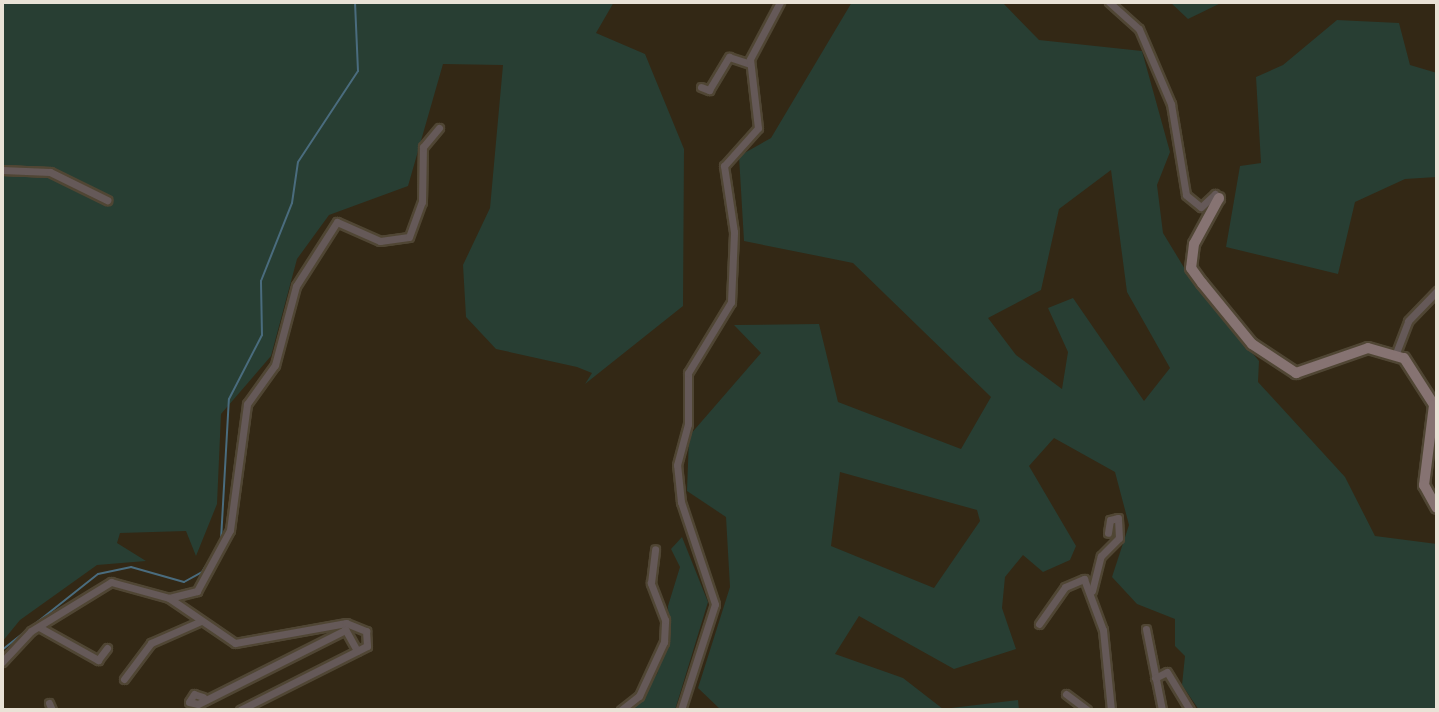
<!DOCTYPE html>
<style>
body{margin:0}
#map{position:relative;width:1439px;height:712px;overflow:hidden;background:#332815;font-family:Commissioner,sans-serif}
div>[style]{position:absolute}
.green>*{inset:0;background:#283e33}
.stream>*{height:2px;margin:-1px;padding:0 1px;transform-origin:1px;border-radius:1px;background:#4a6c7e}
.roads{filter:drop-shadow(2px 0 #504634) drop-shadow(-2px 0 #504634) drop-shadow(0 2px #504634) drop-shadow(0 -2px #504634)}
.street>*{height:7px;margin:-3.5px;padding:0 3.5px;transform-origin:3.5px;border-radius:3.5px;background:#655958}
.secondary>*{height:10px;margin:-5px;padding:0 5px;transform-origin:5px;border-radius:5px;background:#867372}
span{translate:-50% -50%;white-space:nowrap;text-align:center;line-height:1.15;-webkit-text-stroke:8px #332815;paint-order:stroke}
.frame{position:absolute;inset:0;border:4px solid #e9e2d6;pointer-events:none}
</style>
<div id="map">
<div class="green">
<i style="clip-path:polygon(2px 2px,614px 2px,596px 33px,645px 54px,684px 149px,683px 306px,585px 384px,592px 373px,577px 367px,496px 349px,466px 317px,463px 265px,490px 208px,503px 65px,443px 64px,408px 186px,329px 215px,297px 259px,271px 356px,221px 414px,217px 504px,196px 556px,186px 531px,120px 533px,117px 543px,146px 561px,97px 565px,20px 620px,2px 642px)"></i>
<i style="clip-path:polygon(evenodd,852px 2px,1002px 2px,1039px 40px,1142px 51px,1170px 152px,1157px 185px,1163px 233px,1191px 279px,1259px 361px,1258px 382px,1345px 477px,1375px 536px,1437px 544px,1437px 710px,1199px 710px,1182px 685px,1185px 656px,1175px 646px,1175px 619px,1137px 604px,1112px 577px,1129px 525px,1115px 472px,1054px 438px,1029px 466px,1076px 546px,1070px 560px,1043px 572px,1023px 555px,1005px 577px,1002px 608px,1016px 649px,954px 669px,859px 616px,835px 654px,903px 678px,943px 709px,1018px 700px,1019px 710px,721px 710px,698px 688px,730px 587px,726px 517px,687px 491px,689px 436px,761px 353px,734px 325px,819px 324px,838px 402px,961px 449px,991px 397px,853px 263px,744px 241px,739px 156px,771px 138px,852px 2px,1111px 170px,1127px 292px,1170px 368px,1144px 401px,1073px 298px,1048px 308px,1068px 352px,1062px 389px,1016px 355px,988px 318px,1041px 290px,1059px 209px,1111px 170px,852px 2px,840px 472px,977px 510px,980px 521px,934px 588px,831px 546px,840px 472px)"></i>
<i style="clip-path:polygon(1170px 2px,1223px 2px,1188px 19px)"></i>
<i style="clip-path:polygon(1337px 20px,1399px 23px,1410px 65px,1437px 73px,1437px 177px,1405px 179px,1355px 202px,1338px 274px,1226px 247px,1240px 166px,1261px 163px,1256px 77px,1283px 65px)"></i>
<i style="clip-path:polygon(682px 537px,708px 602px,675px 710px,627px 710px,657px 674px,669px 637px,668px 606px,680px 567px,671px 549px)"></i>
</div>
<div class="stream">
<i style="left:221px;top:540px;width:141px;rotate:-86.8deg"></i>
<i style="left:229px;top:399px;width:72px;rotate:-62.7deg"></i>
<i style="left:262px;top:335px;width:54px;rotate:-91.1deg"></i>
<i style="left:261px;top:281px;width:84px;rotate:-68.3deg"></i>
<i style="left:292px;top:203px;width:41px;rotate:-81.7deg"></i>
<i style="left:298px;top:162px;width:109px;rotate:-56.6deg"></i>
<i style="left:358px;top:71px;width:69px;rotate:-92.5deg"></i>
<i style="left:2px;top:650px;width:122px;rotate:-38.4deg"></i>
<i style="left:98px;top:574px;width:34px;rotate:-12deg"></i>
<i style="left:131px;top:567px;width:55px;rotate:15.8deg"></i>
<i style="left:184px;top:582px;width:21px;rotate:-29deg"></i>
<i style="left:202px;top:572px;width:31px;rotate:-58deg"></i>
</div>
<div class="roads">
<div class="street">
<i style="left:1109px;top:2px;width:40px;rotate:42deg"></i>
<i style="left:1139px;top:29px;width:82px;rotate:66.9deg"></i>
<i style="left:1171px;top:104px;width:92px;rotate:80.6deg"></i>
<i style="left:1186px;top:195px;width:19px;rotate:39deg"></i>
<i style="left:1201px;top:207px;width:19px;rotate:-43deg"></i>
<i style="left:1215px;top:194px;width:7px;rotate:45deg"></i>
<i style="left:701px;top:87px;width:9px;rotate:21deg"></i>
<i style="left:709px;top:90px;width:39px;rotate:-59deg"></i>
<i style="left:729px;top:57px;width:22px;rotate:18deg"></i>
<i style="left:2px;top:170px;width:48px;rotate:2.4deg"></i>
<i style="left:50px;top:172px;width:64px;rotate:26.2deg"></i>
<i style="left:1396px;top:353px;width:34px;rotate:-69deg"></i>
<i style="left:1408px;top:321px;width:42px;rotate:-46deg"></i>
<i style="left:1092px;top:591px;width:36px;rotate:-76deg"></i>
<i style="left:1101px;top:556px;width:25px;rotate:-45deg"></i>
<i style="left:1119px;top:538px;width:20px;rotate:-93deg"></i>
<i style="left:1118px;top:518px;width:8px;rotate:166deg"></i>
<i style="left:1110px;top:520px;width:13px;rotate:99deg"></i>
<i style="left:169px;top:598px;width:29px;rotate:-14deg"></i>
<i style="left:197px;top:591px;width:69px;rotate:-61.6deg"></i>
<i style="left:230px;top:530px;width:127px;rotate:-82.3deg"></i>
<i style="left:247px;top:404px;width:48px;rotate:-54.3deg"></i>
<i style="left:275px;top:365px;width:82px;rotate:-75.1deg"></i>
<i style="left:296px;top:286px;width:76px;rotate:-57.4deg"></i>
<i style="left:337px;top:222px;width:47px;rotate:23.8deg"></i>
<i style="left:380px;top:241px;width:29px;rotate:-8deg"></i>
<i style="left:409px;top:237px;width:37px;rotate:-70deg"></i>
<i style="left:422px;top:202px;width:55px;rotate:-89deg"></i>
<i style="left:423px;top:147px;width:25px;rotate:-50deg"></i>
<i style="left:1039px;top:624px;width:45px;rotate:-54.9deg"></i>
<i style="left:1065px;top:587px;width:21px;rotate:-23deg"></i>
<i style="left:1084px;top:579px;width:54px;rotate:69.6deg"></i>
<i style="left:1103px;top:630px;width:80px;rotate:84.3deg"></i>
<i style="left:39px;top:627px;width:68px;rotate:29.2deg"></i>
<i style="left:98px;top:660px;width:15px;rotate:-53deg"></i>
<i style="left:345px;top:629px;width:25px;rotate:61deg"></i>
<i style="left:1146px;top:629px;width:83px;rotate:78.8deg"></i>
<i style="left:2px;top:662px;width:42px;rotate:-46.9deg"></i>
<i style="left:31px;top:631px;width:94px;rotate:-31.5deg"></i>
<i style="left:111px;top:582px;width:60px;rotate:15.4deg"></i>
<i style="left:169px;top:598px;width:80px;rotate:34.3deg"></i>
<i style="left:235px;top:643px;width:113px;rotate:-10.2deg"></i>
<i style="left:346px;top:623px;width:22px;rotate:22deg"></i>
<i style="left:366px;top:631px;width:15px;rotate:86deg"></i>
<i style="left:367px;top:646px;width:142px;rotate:153.3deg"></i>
<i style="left:1155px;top:678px;width:13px;rotate:-27deg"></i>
<i style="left:1167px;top:672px;width:44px;rotate:58.8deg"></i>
<i style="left:124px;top:679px;width:45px;rotate:-53.1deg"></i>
<i style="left:151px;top:643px;width:55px;rotate:-23.7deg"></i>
<i style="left:1066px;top:694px;width:26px;rotate:37deg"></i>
<i style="left:203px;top:697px;width:9px;rotate:-162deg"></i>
<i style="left:194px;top:694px;width:9px;rotate:122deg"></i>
<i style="left:189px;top:702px;width:9px;rotate:13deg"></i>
<i style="left:198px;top:704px;width:165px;rotate:-26.7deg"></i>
<i style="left:49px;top:703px;width:8px;rotate:67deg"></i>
<i style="left:621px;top:710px;width:23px;rotate:-38deg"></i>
<i style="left:639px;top:696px;width:60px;rotate:-65.2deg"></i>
<i style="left:664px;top:642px;width:22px;rotate:-87deg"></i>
<i style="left:665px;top:620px;width:40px;rotate:-111deg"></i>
<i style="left:651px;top:583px;width:34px;rotate:-83deg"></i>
<i style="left:681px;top:710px;width:111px;rotate:-72.2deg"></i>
<i style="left:715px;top:604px;width:108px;rotate:-108.4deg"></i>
<i style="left:681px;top:502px;width:37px;rotate:-96deg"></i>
<i style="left:677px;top:465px;width:42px;rotate:-75deg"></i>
<i style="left:688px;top:424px;width:51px;rotate:-90deg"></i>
<i style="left:688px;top:373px;width:83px;rotate:-58.8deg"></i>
<i style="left:731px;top:302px;width:70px;rotate:-87.5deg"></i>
<i style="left:734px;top:232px;width:67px;rotate:-98.6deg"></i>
<i style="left:724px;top:166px;width:51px;rotate:-48.2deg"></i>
<i style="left:758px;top:128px;width:69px;rotate:-96.6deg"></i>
<i style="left:750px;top:59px;width:64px;rotate:-62.2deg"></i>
</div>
<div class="secondary">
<i style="left:1219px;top:198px;width:52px;rotate:118.5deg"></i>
<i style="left:1194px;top:244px;width:24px;rotate:97deg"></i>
<i style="left:1191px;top:268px;width:19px;rotate:54deg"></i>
<i style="left:1202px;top:283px;width:79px;rotate:50.7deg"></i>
<i style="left:1252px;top:344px;width:53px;rotate:33.4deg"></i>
<i style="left:1296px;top:373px;width:76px;rotate:-19.1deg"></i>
<i style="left:1368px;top:348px;width:37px;rotate:16deg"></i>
<i style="left:1404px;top:358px;width:56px;rotate:57.4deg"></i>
<i style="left:1434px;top:405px;width:81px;rotate:97.1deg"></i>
<i style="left:1424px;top:485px;width:26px;rotate:61deg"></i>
</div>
</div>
<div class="frame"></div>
</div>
